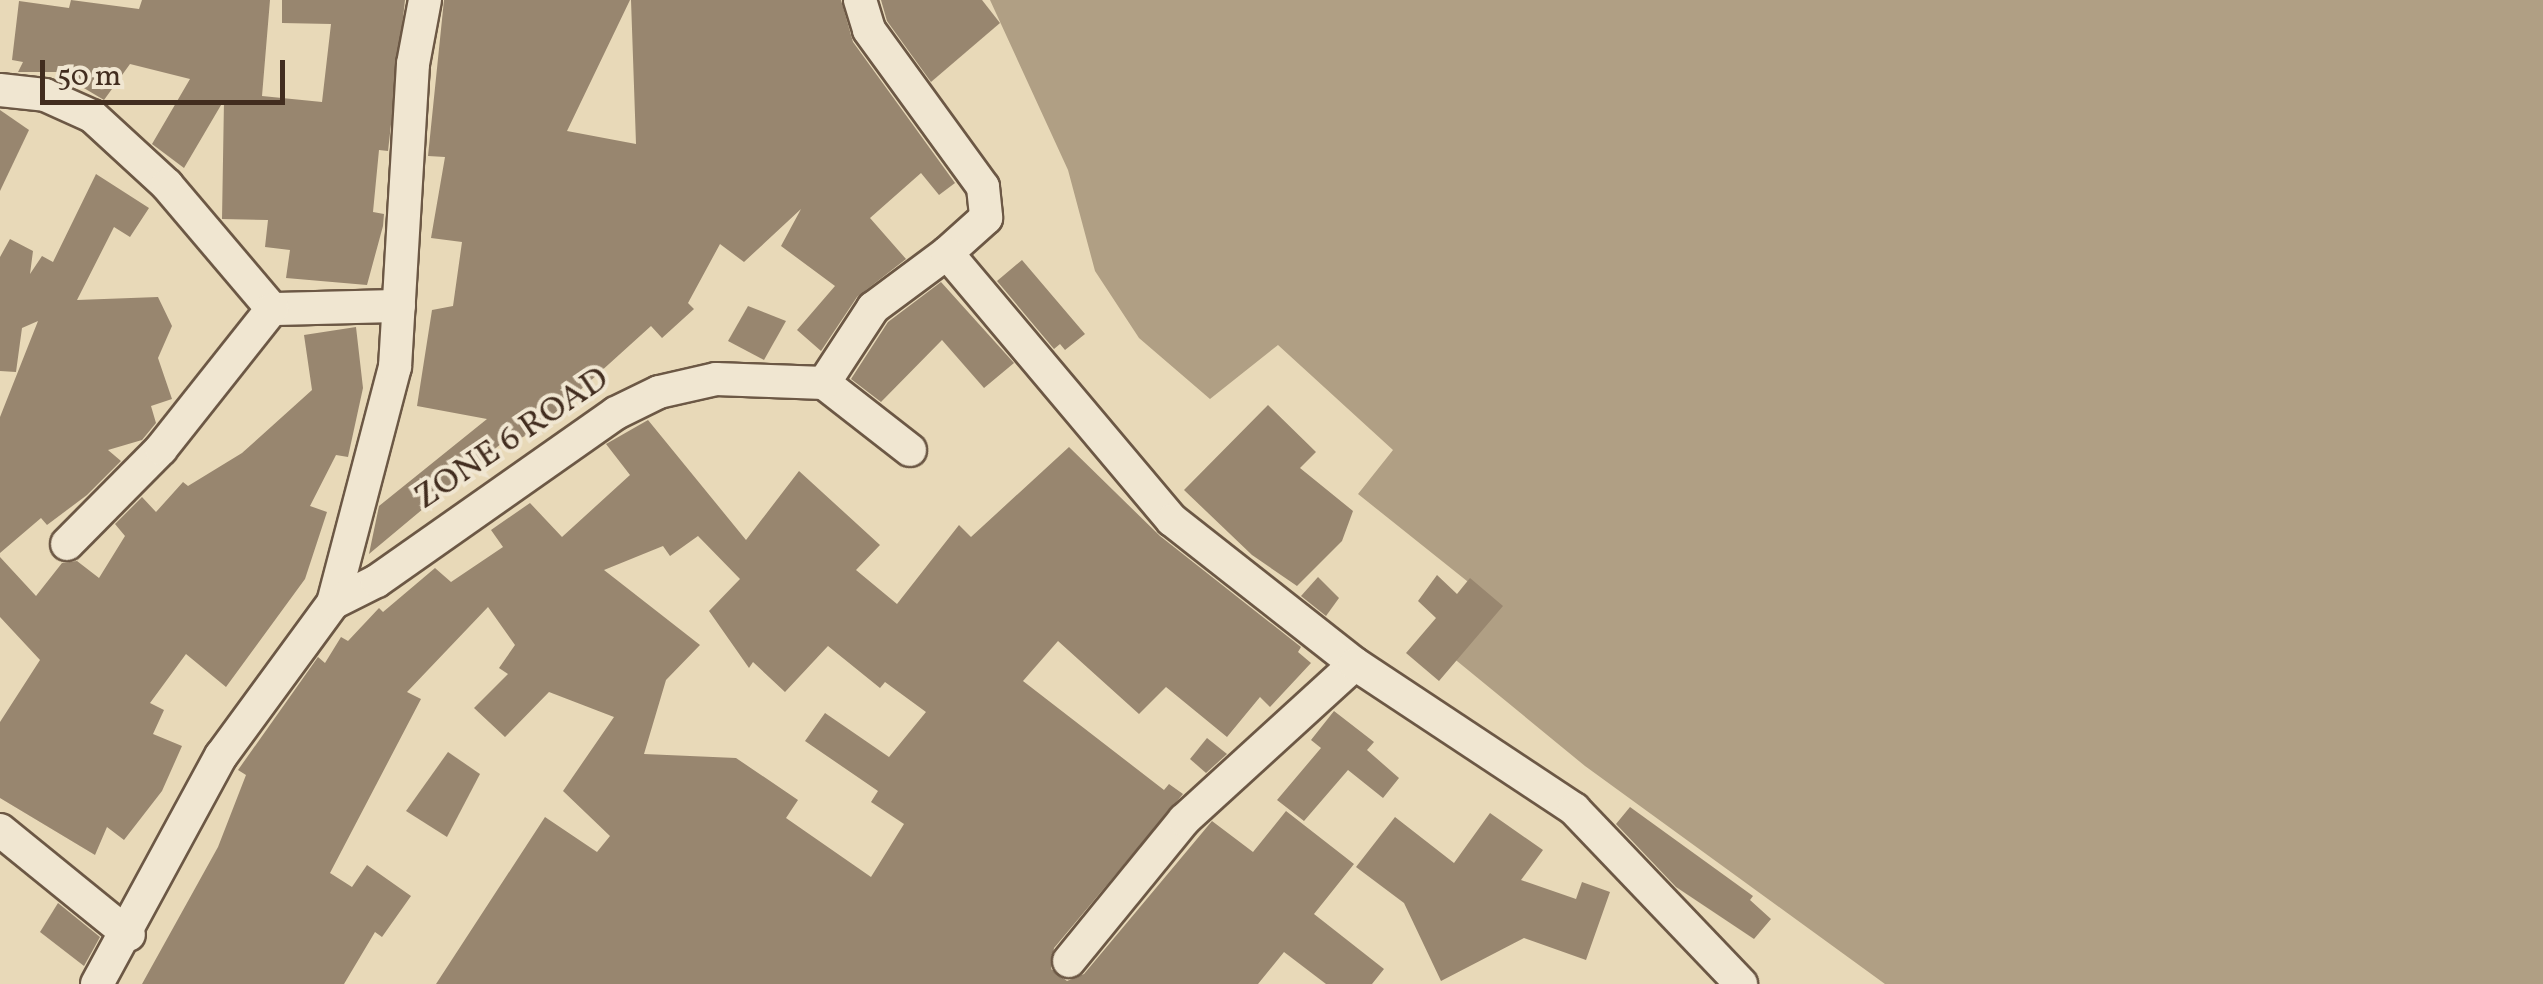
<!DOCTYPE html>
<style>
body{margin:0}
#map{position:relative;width:2543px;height:984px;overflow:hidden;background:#e8d9b8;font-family:Vollkorn,serif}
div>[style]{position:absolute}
.water>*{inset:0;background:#b09f84}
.building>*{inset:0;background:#98866f}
.roads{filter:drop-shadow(2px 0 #6c5845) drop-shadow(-2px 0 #6c5845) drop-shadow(0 2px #6c5845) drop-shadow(0 -2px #6c5845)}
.minor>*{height:32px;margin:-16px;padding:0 16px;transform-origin:16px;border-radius:16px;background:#f0e6d1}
span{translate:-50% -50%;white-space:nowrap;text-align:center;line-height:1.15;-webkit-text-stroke:8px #f0e6d1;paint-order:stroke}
.street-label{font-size:35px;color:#422d1f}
.scale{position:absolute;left:40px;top:60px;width:245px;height:45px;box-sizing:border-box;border:5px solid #422d1f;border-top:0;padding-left:12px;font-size:30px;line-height:35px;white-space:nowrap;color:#422d1f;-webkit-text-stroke:8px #f0e6d1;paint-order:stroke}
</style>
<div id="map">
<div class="water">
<i style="clip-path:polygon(990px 0,2543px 0,2543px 984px,1885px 984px,1585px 766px,1435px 643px,1482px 593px,1358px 494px,1393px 450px,1278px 345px,1210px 399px,1139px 338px,1095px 271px,1068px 170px)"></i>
</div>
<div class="building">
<i style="clip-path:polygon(71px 0,139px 9px,142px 0,270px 0,262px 96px,322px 102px,331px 24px,282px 23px,282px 0,405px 0,388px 151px,379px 150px,373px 212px,384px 214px,383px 226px,367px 285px,286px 278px,290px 250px,265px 247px,268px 220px,222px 219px,224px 100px,184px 168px,152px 144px,190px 79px,130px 64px,104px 100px,57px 72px,18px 72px,23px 62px,12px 60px,19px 1px,69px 8px)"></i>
<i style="clip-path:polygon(444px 0,630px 0,567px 131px,636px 144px,631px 0,841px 0,853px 42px,955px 183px,939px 195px,921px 173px,870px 218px,906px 259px,857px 297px,821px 351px,797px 330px,835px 286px,781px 246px,801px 209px,744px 262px,720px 244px,688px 303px,694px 309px,662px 338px,651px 326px,536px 430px,521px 438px,515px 432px,369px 554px,379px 506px,487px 419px,417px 406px,432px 310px,453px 306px,462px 242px,431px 238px,445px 157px,428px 156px)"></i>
<i style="clip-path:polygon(881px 0,982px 0,1000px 23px,931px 82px,887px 21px)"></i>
<i style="clip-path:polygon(0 110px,29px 130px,0 191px)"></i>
<i style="clip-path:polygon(96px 174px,149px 208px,130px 237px,114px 227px,77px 300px,158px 297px,172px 326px,158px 358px,172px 399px,151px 406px,156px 423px,142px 440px,108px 450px,121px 461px,87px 495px,47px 525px,41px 518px,0 553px,0 417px,38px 321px,22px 328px,16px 372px,0 371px,0 257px,10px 239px,33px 251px,30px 274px,42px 256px,53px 262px)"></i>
<i style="clip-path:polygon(1022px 260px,1085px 334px,1065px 350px,1060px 344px,1054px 349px,997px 281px)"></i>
<i style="clip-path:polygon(941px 282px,1014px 363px,984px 388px,942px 340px,881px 402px,851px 379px,888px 322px)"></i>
<i style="clip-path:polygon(748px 306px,786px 321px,764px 360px,728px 341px)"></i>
<i style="clip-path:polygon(356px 327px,363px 388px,348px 457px,336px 455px,310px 506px,327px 512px,305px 579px,226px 687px,186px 654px,150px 703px,164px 710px,153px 734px,182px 746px,162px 791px,124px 840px,107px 827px,95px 855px,0 798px,0 722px,40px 660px,0 617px,0 557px,36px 596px,62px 563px,77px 561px,99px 578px,125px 536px,115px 524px,142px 497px,156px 512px,183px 482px,188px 486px,242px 453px,312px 390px,304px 335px)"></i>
<i style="clip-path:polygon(1268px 405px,1316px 452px,1300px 468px,1353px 511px,1342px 541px,1297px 586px,1252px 555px,1184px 490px)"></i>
<i style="clip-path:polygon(evenodd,648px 420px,746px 540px,799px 471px,880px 545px,856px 570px,897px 604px,959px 525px,971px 537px,1069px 447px,1160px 536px,1301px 647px,1298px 652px,1311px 663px,1270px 707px,1260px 697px,1227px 737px,1166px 687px,1139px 714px,1058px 641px,1023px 681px,1164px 790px,1169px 784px,1183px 794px,1054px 948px,1051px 969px,1067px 981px,1084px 974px,1212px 821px,1253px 852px,1286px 811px,1354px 864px,1314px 914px,1384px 969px,1372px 984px,1326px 984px,1284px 952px,1258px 984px,436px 984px,545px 817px,597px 852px,610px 836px,563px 791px,614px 717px,549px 692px,505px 737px,474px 708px,508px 674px,499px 668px,515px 645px,488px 607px,407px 692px,421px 699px,330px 873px,352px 887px,367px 865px,411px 896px,382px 937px,375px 932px,344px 984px,142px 984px,218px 847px,246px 775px,238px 770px,318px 657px,325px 663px,341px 637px,348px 641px,379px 608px,383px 612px,435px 568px,451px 582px,503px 547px,491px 530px,530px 503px,562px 537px,630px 475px,606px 444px,648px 420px,698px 536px,740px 579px,709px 611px,749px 668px,753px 662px,785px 692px,828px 646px,880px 688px,885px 682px,926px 712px,889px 757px,825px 713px,805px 741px,878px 791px,871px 802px,904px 824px,871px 877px,786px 818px,798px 800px,736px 758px,644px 754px,666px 680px,700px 645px,604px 570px,663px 546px,670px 556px,698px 536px)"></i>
<i style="clip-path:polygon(1437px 575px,1457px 594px,1470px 578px,1503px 606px,1439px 681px,1406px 653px,1436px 618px,1418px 601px)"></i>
<i style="clip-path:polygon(1318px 577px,1339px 598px,1326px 616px,1301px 596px)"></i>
<i style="clip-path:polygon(1334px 711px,1374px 742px,1367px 750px,1399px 778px,1383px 798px,1348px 770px,1304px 821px,1277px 800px,1321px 748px,1311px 740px)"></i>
<i style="clip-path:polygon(1207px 738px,1227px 754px,1206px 773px,1190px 759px)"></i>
<i style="clip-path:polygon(448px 752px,480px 774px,447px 837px,406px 811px)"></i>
<i style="clip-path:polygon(1630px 807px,1753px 896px,1750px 900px,1771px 919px,1754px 939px,1676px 887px,1616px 824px)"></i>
<i style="clip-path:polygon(1490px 813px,1543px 850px,1521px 880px,1576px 899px,1582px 882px,1610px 892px,1586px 960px,1524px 938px,1441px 981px,1404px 903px,1356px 867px,1395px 817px,1454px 863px)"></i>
<i style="clip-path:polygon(58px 903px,100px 937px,84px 966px,40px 932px)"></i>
</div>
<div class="roads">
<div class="minor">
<i style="left:860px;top:0;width:31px;rotate:73deg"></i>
<i style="left:869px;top:30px;width:194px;rotate:54deg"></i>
<i style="left:983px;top:187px;width:31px;rotate:84deg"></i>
<i style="left:986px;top:218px;width:52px;rotate:138.1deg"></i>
<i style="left:0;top:90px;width:45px;rotate:6.3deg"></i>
<i style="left:45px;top:95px;width:51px;rotate:24.1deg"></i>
<i style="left:92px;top:116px;width:102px;rotate:42.6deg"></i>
<i style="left:167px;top:185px;width:162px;rotate:49.7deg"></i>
<i style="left:272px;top:309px;width:127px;rotate:-1.4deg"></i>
<i style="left:824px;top:383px;width:109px;rotate:37.9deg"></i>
<i style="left:67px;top:544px;width:134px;rotate:-45.3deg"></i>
<i style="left:161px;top:449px;width:179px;rotate:-51.6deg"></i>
<i style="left:333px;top:603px;width:244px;rotate:-75.3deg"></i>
<i style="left:395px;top:367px;width:304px;rotate:-86.6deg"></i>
<i style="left:413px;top:64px;width:65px;rotate:-79.4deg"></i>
<i style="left:0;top:830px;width:166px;rotate:39.1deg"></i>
<i style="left:1069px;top:961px;width:182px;rotate:-50.8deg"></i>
<i style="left:1184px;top:820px;width:231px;rotate:-42.4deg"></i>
<i style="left:97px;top:984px;width:260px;rotate:-61.5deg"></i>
<i style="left:221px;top:756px;width:190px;rotate:-53.8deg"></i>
<i style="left:333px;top:603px;width:49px;rotate:-26.6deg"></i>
<i style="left:377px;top:581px;width:292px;rotate:-35.1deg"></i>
<i style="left:616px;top:413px;width:48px;rotate:-26deg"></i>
<i style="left:659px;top:392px;width:58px;rotate:-12.8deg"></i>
<i style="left:716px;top:379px;width:108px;rotate:2.1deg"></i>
<i style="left:824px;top:383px;width:90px;rotate:-56.8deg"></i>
<i style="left:873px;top:308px;width:92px;rotate:-36.6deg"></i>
<i style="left:947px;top:253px;width:349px;rotate:49.9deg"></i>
<i style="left:1172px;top:520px;width:233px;rotate:38.2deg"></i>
<i style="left:1355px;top:664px;width:263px;rotate:33.5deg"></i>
<i style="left:1574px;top:809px;width:242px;rotate:46.3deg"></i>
</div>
</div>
<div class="street-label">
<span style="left:512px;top:439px;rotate:-34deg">ZONE 6 ROAD</span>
</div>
<div class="scale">50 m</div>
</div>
